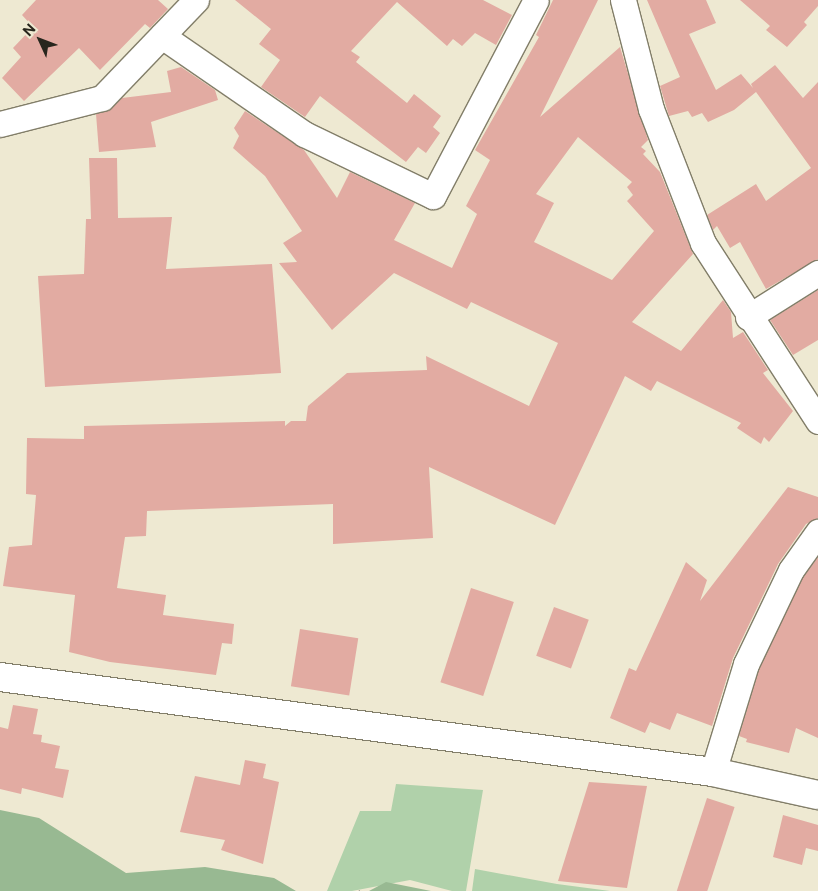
<!DOCTYPE html>
<style>
body{margin:0}
#map{position:relative;width:818px;height:891px;overflow:hidden;background:#eee9d2;font-family:"Public Sans",sans-serif}
div>[style]{position:absolute}
.green>*{inset:0;background:#b0d1aa}
.forest>*{inset:0;background:#98b992}
.building>*{inset:0;background:#e2aba2;transform-origin:0 0}
.path>*{height:3px;margin-top:-1.5px;transform-origin:0;background:repeating-linear-gradient(90deg,#b1ad9a 0 1px,transparent 0 5px)}
.roads{filter:drop-shadow(1px 0 #827e69) drop-shadow(-1px 0 #827e69) drop-shadow(0 1px #827e69) drop-shadow(0 -1px #827e69)}
.minor>*{height:25px;margin:-12.5px;padding:0 12.5px;transform-origin:12.5px;border-radius:12.5px;background:#fff}
.tertiary>*{height:28px;margin:-14px;padding:0 14px;transform-origin:14px;border-radius:14px;background:#fff}
span{translate:-50% -50%;white-space:nowrap;text-align:center;line-height:1.15;-webkit-text-stroke:4.5px #eee9d2;paint-order:stroke}
.north{position:absolute;left:15px;top:15px;width:50px;height:50px;-webkit-text-stroke:4px #eee9d2;paint-order:stroke;rotate:313deg;font-size:14px;font-weight:700;line-height:20px;text-align:center;color:#28261d}
.north::after{content:'';display:block;margin:auto;width:18px;height:22px;background:#28261d;clip-path:polygon(50% 0,100% 100%,50% 72%,0 100%)}
</style>
<div id="map">
<div class="green">
<i style="clip-path:polygon(396px 784px,483px 790px,466px 891px,452px 891px,410px 880px,352px 891px,327px 891px,360px 811px,391px 811px)"></i>
<i style="clip-path:polygon(475px 869px,557px 884px,610px 891px,472px 891px)"></i>
</div>
<div class="forest">
<i style="clip-path:polygon(0 810px,39px 818px,126px 873px,205px 867px,274px 878px,296px 891px,0 891px)"></i>
<i style="clip-path:polygon(386px 882px,431px 891px,369px 891px)"></i>
</div>
<div class="building">
<i style="clip-path:polygon(36px 0,158px 0,168px 9px,150px 28px,145px 24px,100px 70px,79px 48px,24px 101px,2px 78px,21px 57px,13px 48px,33px 27px,22px 15px)"></i>
<i style="clip-path:polygon(235px 0,483px 0,512px 15px,496px 45px,475px 33px,462px 46px,453px 39px,447px 46px,397px 2px,351px 51px,360px 57px,356px 62px,407px 103px,414px 94px,441px 116px,433px 127px,440px 133px,426px 153px,418px 147px,406px 162px,320px 96px,305px 117px,261px 87px,280px 60px,259px 44px,271px 29px)"></i>
<i style="clip-path:polygon(evenodd,553px 0,598px 0,540px 117px,620px 47px,648px 140px,641px 147px,646px 151px,643px 154px,660px 172px,693px 254px,632px 322px,681px 351px,723px 300px,731px 312px,733px 338px,743px 332px,768px 370px,763px 373px,793px 411px,769px 442px,764px 437px,761px 444px,737px 428px,741px 423px,657px 381px,651px 391px,625px 376px,555px 525px,429px 467px,433px 538px,333px 544px,333px 504px,147px 511px,146px 536px,125px 537px,117px 588px,166px 595px,163px 615px,234px 624px,232px 644px,222px 643px,216px 675px,110px 662px,69px 652px,75px 595px,3px 586px,9px 547px,32px 545px,36px 495px,26px 494px,27px 438px,84px 439px,84px 426px,285px 421px,285px 426px,291px 421px,306px 421px,308px 406px,347px 373px,427px 370px,426px 356px,529px 406px,558px 343px,471px 302px,467px 309px,394px 273px,332px 330px,279px 263px,297px 262px,283px 243px,302px 231px,265px 176px,233px 148px,239px 136px,234px 128px,245px 111px,304px 150px,337px 198px,350px 172px,415px 203px,394px 240px,452px 268px,477px 214px,466px 206px,490px 160px,475px 150px,539px 37px,536px 35px,553px 0,578px 137px,632px 182px,627px 187px,633px 195px,627px 201px,654px 231px,612px 280px,534px 242px,554px 203px,536px 194px,578px 137px)"></i>
<i style="clip-path:polygon(647px 0,706px 0,716px 23px,689px 34px,716px 90px,741px 74px,753px 88px,751px 84px,775px 65px,803px 98px,818px 82px,818px 259px,766px 289px,740px 242px,730px 248px,717px 226px,713px 230px,707px 215px,756px 184px,766px 201px,811px 168px,756px 92px,734px 110px,708px 122px,702px 113px,692px 117px,688px 111px,669px 116px,660px 86px,680px 77px)"></i>
<i style="clip-path:polygon(740px 0,818px 0,818px 6px,804px 22px,807px 25px,787px 47px,766px 30px,770px 26px)"></i>
<i style="clip-path:polygon(181px 67px,215px 90px,218px 100px,151px 122px,156px 147px,99px 152px,96px 114px,112px 108px,122px 98px,171px 92px,167px 71px)"></i>
<i style="clip-path:polygon(89px 158px,117px 158px,118px 218px,172px 217px,166px 269px,272px 264px,281px 373px,45px 387px,38px 276px,84px 274px,86px 219px,91px 219px)"></i>
<i style="clip-path:polygon(818px 290px,818px 340px,793px 355px,770px 320px)"></i>
<i style="clip-path:polygon(788px 487px,818px 497px,818px 518px,806px 524px,778px 564px,733px 658px,712px 726px,677px 713px,670px 730px,650px 722px,645px 733px,610px 718px,629px 668px,636px 671px,686px 562px,707px 580px,700px 601px)"></i>
<i style="clip-path:polygon(818px 557px,818px 738px,796px 728px,789px 753px,746px 742px,747px 739px,739px 736px,759px 669px,803px 577px)"></i>
<i style="left:471px;top:588px;width:45px;height:99px;rotate:18deg"></i>
<i style="left:554px;top:607px;width:37px;height:52px;rotate:20deg"></i>
<i style="left:300px;top:629px;width:59px;height:58px;rotate:9deg"></i>
<i style="clip-path:polygon(13px 705px,38px 709px,33px 734px,42px 735px,41px 742px,60px 746px,55px 768px,69px 770px,63px 798px,22px 788px,21px 794px,0 789px,0 727px,8px 729px)"></i>
<i style="clip-path:polygon(245px 760px,266px 764px,263px 778px,279px 782px,263px 864px,221px 850px,225px 840px,180px 832px,195px 776px,240px 785px)"></i>
<i style="clip-path:polygon(589px 782px,647px 786px,627px 888px,558px 881px)"></i>
<i style="left:707px;top:798px;width:29px;height:98px;rotate:18deg"></i>
<i style="clip-path:polygon(783px 815px,818px 825px,818px 851px,806px 848px,802px 865px,773px 857px)"></i>
</div>
<div class="path">
<i style="left:360px;top:891px;width:3px;rotate:-72deg"></i>
</div>
<div class="roads">
<div class="minor">
<i style="left:623px;top:0;width:113px;rotate:75.6deg"></i>
<i style="left:651px;top:109px;width:144px;rotate:68.8deg"></i>
<i style="left:703px;top:243px;width:212px;rotate:57.1deg"></i>
<i style="left:162px;top:36px;width:173px;rotate:34.6deg"></i>
<i style="left:304px;top:134px;width:143px;rotate:25.7deg"></i>
<i style="left:433px;top:196px;width:221px;rotate:-62.3deg"></i>
<i style="left:0;top:124px;width:105px;rotate:-14.3deg"></i>
<i style="left:102px;top:98px;width:136px;rotate:-46.2deg"></i>
<i style="left:748px;top:317px;width:83px;rotate:-32.2deg"></i>
<i style="left:713px;top:772px;width:113px;rotate:-73deg"></i>
<i style="left:746px;top:664px;width:104px;rotate:-64.4deg"></i>
<i style="left:791px;top:570px;width:47px;rotate:-54.6deg"></i>
</div>
<div class="tertiary">
<i style="left:0;top:677px;width:719px;rotate:7.59deg"></i>
<i style="left:713px;top:772px;width:107px;rotate:12.4deg"></i>
</div>
</div>
<div class="north">N</div>
</div>
